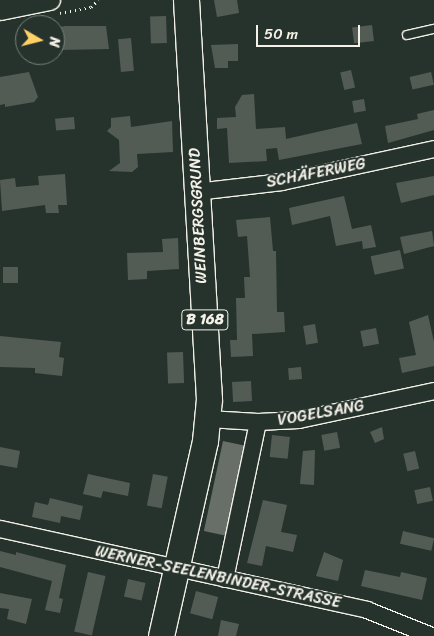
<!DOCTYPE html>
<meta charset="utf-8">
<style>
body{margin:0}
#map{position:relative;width:434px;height:636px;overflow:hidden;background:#26332d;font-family:Sriracha,sans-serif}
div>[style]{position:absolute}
.water>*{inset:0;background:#676f68;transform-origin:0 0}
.building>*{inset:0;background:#525c55;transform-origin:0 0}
.path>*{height:2.5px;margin-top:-1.25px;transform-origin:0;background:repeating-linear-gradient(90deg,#f4f1e8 0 1px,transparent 0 5px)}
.roads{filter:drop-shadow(1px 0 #f4f1e8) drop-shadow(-1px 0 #f4f1e8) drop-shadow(0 1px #f4f1e8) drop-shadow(0 -1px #f4f1e8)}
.service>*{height:8px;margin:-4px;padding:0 4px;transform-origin:4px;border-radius:4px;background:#26332d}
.minor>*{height:16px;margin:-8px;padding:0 8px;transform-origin:8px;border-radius:8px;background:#26332d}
.tertiary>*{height:20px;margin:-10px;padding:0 10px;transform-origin:10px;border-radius:10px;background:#26332d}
.primary>*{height:25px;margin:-12.5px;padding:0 12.5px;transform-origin:12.5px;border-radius:12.5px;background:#26332d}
span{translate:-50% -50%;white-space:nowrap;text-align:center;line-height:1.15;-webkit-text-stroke:4px #26332d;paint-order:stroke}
.shield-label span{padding:1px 4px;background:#26332d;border:1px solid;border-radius:4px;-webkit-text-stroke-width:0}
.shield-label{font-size:15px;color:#f4f1e8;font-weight:700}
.street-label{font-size:16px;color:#f4f1e8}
.north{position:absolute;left:15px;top:15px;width:50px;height:50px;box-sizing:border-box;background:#26332d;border:1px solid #787f78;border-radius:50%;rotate:98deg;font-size:14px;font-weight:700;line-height:20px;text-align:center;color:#f4f1e8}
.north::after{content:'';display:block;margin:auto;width:18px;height:22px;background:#ffd166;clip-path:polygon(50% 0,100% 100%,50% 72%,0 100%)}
.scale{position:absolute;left:256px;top:25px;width:104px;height:22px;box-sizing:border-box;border:2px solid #f4f1e8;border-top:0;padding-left:6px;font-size:15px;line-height:18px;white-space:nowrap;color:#f4f1e8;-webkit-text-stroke:4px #26332d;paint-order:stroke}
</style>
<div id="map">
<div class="water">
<i style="left:223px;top:441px;width:25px;height:92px;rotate:12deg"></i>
</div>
<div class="building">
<i style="clip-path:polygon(214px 0,237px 0,239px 13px,217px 17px)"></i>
<i style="left:166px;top:16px;width:27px;height:16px;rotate:88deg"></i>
<i style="left:372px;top:25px;width:16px;height:20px;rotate:83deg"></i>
<i style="clip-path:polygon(65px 26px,106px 26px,109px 49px,59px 50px,59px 45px,55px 45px,55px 28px)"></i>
<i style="left:131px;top:38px;width:33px;height:13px;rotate:85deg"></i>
<i style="clip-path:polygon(238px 44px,238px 61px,228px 61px,228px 68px,215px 68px,211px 45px)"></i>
<i style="left:351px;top:70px;width:18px;height:11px;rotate:77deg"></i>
<i style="clip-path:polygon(29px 72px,38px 97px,34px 102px,5px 107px,5px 104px,0 105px,0 77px)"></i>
<i style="left:431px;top:72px;width:13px;height:22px;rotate:77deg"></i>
<i style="clip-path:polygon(254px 94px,256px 129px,285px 127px,286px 139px,357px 123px,362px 144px,279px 160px,277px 148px,266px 149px,267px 161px,229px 163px,227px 128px,217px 129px,217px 118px,236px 117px,235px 107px,242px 95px)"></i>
<i style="left:364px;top:99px;width:12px;height:12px;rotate:81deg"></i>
<i style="clip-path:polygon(434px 110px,434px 130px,388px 143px,385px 126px,418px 119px,417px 114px)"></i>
<i style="clip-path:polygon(130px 116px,131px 127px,172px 121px,173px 152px,137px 154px,138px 167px,132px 172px,109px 171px,120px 163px,119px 140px,107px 131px,111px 127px,111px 118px)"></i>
<i style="left:74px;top:117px;width:12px;height:19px;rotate:85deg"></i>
<i style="clip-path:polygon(65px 174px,67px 205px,58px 205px,59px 213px,46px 213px,45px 205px,2px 211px,0 180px,15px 178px,16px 187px,39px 185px,38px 176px)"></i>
<i style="clip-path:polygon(434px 176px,434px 195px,401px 203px,396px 183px)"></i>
<i style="clip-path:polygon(344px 196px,352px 229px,371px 225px,376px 247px,363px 249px,362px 241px,336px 246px,330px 216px,292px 225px,289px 208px)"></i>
<i style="clip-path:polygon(270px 217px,273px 251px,276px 251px,277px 312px,284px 312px,285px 332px,252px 334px,253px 356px,231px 357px,230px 340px,237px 340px,236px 298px,245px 298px,244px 277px,250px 277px,247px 236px,238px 237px,236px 220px)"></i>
<i style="clip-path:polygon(432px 231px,434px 246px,404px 254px,400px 237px)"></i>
<i style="clip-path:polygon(178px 238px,179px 269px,147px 271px,147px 279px,128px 280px,127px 253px,163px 252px,162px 239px)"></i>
<i style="left:400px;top:250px;width:19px;height:30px;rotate:78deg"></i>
<i style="left:3px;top:267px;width:15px;height:16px"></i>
<i style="clip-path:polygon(428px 315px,434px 342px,434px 366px,402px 373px,399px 358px,416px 355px,409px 322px)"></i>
<i style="left:315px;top:324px;width:19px;height:12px;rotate:81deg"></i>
<i style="left:376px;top:328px;width:16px;height:16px;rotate:79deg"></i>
<i style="clip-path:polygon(0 336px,61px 342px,59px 357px,64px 358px,62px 376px,35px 373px,35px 368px,0 367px)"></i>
<i style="left:183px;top:352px;width:31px;height:16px;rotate:88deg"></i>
<i style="left:301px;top:367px;width:12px;height:13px;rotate:85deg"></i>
<i style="left:251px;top:381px;width:20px;height:19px;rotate:87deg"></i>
<i style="clip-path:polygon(382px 427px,384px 439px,375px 443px,370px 432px)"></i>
<i style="left:337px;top:432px;width:16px;height:16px;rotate:79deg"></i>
<i style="left:272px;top:435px;width:18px;height:22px;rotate:6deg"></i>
<i style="clip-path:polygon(0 447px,20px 451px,17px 468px,0 465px)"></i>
<i style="clip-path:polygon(315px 450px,314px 485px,300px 484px,303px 451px)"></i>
<i style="left:415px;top:451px;width:18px;height:12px;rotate:77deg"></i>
<i style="clip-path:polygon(88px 474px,130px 483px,128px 496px,103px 491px,101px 498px,83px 494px)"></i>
<i style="left:153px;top:474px;width:15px;height:32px;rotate:11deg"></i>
<i style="left:430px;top:487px;width:14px;height:16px;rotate:78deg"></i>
<i style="clip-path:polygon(50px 498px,83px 506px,80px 520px,61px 516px,60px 523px,32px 517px,35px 502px,48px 505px)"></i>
<i style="clip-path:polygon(263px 500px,287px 505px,281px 532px,297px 535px,293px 552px,266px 546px,262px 566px,247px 563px)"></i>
<i style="left:403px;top:531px;width:32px;height:13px;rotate:13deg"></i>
<i style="clip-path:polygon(0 551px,16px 555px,16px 552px,66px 565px,59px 598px,63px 599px,60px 613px,45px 610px,52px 581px,0 567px)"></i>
<i style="clip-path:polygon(324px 552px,343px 560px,338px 581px,316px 576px)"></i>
<i style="clip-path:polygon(365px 570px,400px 577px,401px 572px,427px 578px,422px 600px,361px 586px)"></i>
<i style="left:88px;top:572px;width:18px;height:61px;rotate:13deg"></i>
<i style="left:128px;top:579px;width:18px;height:18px;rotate:13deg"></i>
<i style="left:196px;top:591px;width:23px;height:23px;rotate:15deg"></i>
<i style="clip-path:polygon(0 593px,32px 599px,26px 624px,7px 619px,9px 609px,0 608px)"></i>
<i style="clip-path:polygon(221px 620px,239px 624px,236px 636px,218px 636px)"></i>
</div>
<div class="path">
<i style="left:60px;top:13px;width:32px;rotate:-11deg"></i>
<i style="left:91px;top:7px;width:10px;rotate:-45deg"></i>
</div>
<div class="roads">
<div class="service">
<i style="left:407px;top:35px;width:28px;rotate:-13deg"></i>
</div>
<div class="minor">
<i style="left:196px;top:192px;width:87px;rotate:-6.6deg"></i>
<i style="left:282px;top:182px;width:156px;rotate:-12.2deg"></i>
<i style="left:208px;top:419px;width:50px;rotate:3.4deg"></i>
<i style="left:258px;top:422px;width:41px;rotate:-2.8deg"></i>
<i style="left:299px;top:420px;width:138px;rotate:-12.1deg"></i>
<i style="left:0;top:529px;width:376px;rotate:12.4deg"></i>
<i style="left:367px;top:610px;width:70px;rotate:21.8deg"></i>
<i style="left:225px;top:579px;width:160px;rotate:-78.1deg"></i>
</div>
<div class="tertiary">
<i style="left:0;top:10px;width:51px;rotate:-11.3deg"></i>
</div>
<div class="primary">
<i style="left:161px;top:636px;width:200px;rotate:-77.3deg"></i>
<i style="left:205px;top:441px;width:42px;rotate:-84.6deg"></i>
<i style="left:209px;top:399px;width:400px;rotate:-93.3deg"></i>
</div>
</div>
<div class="shield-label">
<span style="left:205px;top:320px">B 168</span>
</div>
<div class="street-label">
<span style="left:316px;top:173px;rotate:-11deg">SCHÄFERWEG</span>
<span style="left:198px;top:216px;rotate:-93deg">WEINBERGSGRUND</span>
<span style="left:321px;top:413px;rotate:-10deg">VOGELSANG</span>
<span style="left:218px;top:577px;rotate:12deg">WERNER-SEELENBINDER-STRASSE</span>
</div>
<div class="north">N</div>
<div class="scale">50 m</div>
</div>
